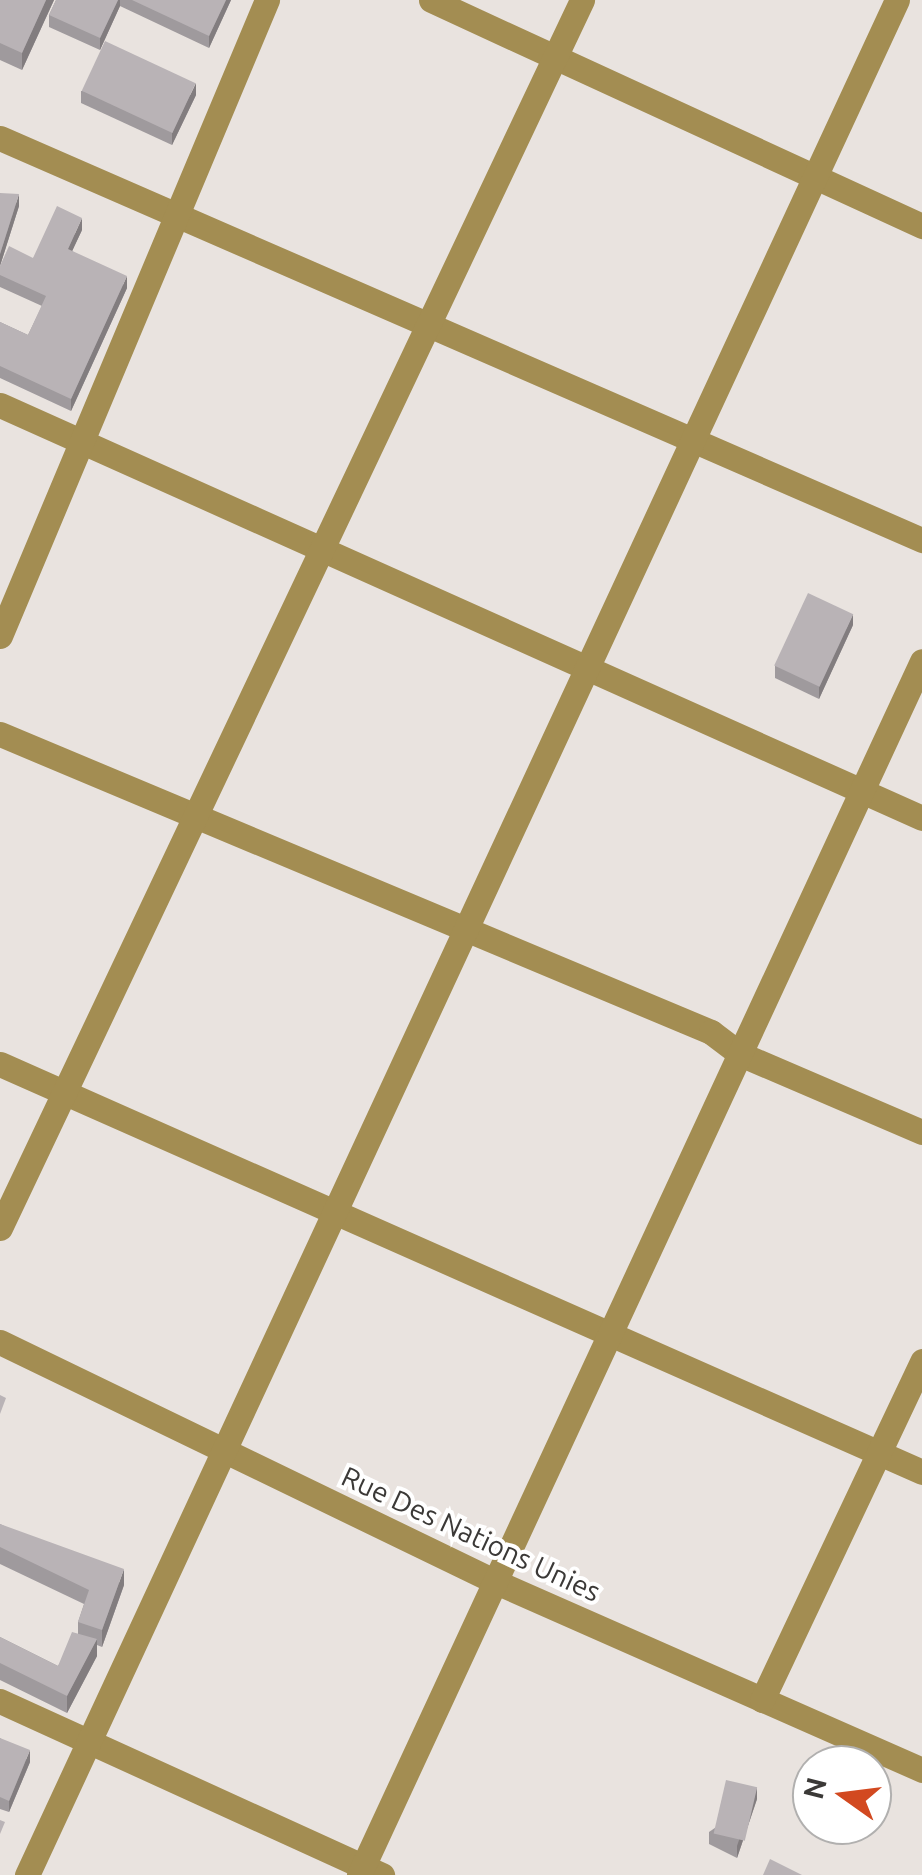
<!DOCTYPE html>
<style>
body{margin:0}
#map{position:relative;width:922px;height:1875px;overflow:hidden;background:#e9e3df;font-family:Ubuntu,sans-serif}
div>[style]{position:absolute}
.minor>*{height:25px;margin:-12.5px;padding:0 12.5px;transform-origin:12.5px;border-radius:12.5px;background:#a38d52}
.wall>*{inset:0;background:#9f9a9d}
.shaded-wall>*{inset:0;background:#827d7f}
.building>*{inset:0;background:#b9b3b6;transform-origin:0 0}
span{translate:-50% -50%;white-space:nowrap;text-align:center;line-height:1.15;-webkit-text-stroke:8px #fff;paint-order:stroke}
.street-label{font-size:28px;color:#3b3937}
.north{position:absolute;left:792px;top:1745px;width:100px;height:100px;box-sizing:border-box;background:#fff;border:2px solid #b1b0af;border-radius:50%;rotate:284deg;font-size:28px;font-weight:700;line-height:40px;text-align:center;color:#3b3937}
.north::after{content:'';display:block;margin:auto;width:35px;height:45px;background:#d24920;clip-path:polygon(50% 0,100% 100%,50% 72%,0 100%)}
</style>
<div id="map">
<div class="minor">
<i style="left:431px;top:0;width:541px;rotate:24.72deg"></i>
<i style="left:0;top:138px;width:1006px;rotate:23.56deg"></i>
<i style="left:0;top:405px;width:1010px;rotate:24.13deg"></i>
<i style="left:0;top:636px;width:690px;rotate:-67.23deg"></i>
<i style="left:0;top:734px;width:771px;rotate:22.74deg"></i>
<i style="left:711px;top:1032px;width:36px;rotate:37deg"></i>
<i style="left:740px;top:1054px;width:198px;rotate:23.2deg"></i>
<i style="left:0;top:1064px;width:1008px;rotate:23.87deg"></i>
<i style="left:0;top:1228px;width:1359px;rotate:-64.64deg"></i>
<i style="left:0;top:1342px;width:551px;rotate:25.82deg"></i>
<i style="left:496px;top:1582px;width:466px;rotate:23.8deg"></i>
<i style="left:762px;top:1700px;width:375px;rotate:-64.7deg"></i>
<i style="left:0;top:1701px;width:420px;rotate:24.5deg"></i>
<i style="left:27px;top:1875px;width:2067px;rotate:-65.11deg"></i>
<i style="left:359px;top:1875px;width:1338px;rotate:-65.12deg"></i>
</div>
<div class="wall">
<i style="clip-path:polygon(0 0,54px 0,22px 70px,0 60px)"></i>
<i style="clip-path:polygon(56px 0,231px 0,209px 48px,120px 6px,100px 50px,49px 27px,49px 15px)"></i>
<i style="clip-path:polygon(81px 91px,196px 95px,172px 145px,81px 103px)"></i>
<i style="clip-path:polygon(0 193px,19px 206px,0 266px,33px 258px,82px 230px,72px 251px,127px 288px,71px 411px,0 378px,0 322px,28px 335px,42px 306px,0 287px)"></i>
<i style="clip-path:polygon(853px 625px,819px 699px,775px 678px,775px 666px)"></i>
<i style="clip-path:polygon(0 1524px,124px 1585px,102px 1647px,97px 1645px,97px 1656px,67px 1713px,0 1680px,0 1637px,58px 1666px,78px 1634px,78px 1622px,84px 1604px,0 1564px)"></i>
<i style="clip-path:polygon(0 1738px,30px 1762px,9px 1812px,0 1809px)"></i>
<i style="clip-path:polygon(757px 1799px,737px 1858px,709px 1844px,709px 1832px)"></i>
</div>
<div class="shaded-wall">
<i style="clip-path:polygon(46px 0,54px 0,22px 70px,22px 53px)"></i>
<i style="clip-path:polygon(118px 0,120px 0,120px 6px,100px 50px,100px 38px)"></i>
<i style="clip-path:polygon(226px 0,231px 0,209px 48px,209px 36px)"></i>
<i style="clip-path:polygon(196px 83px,196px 95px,172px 145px,172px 133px)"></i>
<i style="clip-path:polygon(19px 194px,19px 206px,0 266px,0 254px)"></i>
<i style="clip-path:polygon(82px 218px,82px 230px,68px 260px,68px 249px)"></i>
<i style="clip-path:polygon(127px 276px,127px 288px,71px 411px,71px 399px)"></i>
<i style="clip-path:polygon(853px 614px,853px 625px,819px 699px,819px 687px)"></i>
<i style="clip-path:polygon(124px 1569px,124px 1585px,102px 1647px,102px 1630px)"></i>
<i style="clip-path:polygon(97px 1639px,97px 1656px,67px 1713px,67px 1696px)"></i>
<i style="clip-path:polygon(30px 1750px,30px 1762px,9px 1812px,9px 1801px)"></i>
<i style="clip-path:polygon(757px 1787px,757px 1799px,737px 1858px,737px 1846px)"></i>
</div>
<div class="building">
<i style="clip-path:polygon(0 0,46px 0,22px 53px,0 43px)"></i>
<i style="clip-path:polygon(56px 0,118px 0,100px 38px,49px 15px)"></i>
<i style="clip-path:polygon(132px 0,226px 0,209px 36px)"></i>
<i style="left:105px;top:41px;width:100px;height:55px;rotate:25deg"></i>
<i style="clip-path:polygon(0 193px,19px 194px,0 254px)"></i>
<i style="clip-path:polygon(57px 206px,82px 218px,68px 249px,127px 276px,71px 399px,0 366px,0 322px,28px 335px,46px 296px,0 275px,0 266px,9px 246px,33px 258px)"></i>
<i style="left:808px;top:593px;width:50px;height:80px;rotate:25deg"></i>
<i style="clip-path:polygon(0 1395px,6px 1398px,0 1414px)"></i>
<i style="clip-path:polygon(0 1524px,124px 1569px,102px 1630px,78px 1622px,89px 1590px,0 1547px)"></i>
<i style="clip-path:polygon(72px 1632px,97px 1639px,67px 1696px,0 1663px,0 1637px,58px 1666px)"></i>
<i style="clip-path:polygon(0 1738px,30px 1750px,9px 1801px,0 1797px)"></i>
<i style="left:726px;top:1780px;width:32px;height:55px;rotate:13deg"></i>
<i style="clip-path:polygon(0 1820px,5px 1822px,0 1834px)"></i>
<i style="clip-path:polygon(770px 1859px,802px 1875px,763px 1875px)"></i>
</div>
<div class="street-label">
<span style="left:471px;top:1534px;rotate:25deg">Rue Des Nations Unies</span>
</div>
<div class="north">N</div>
</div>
